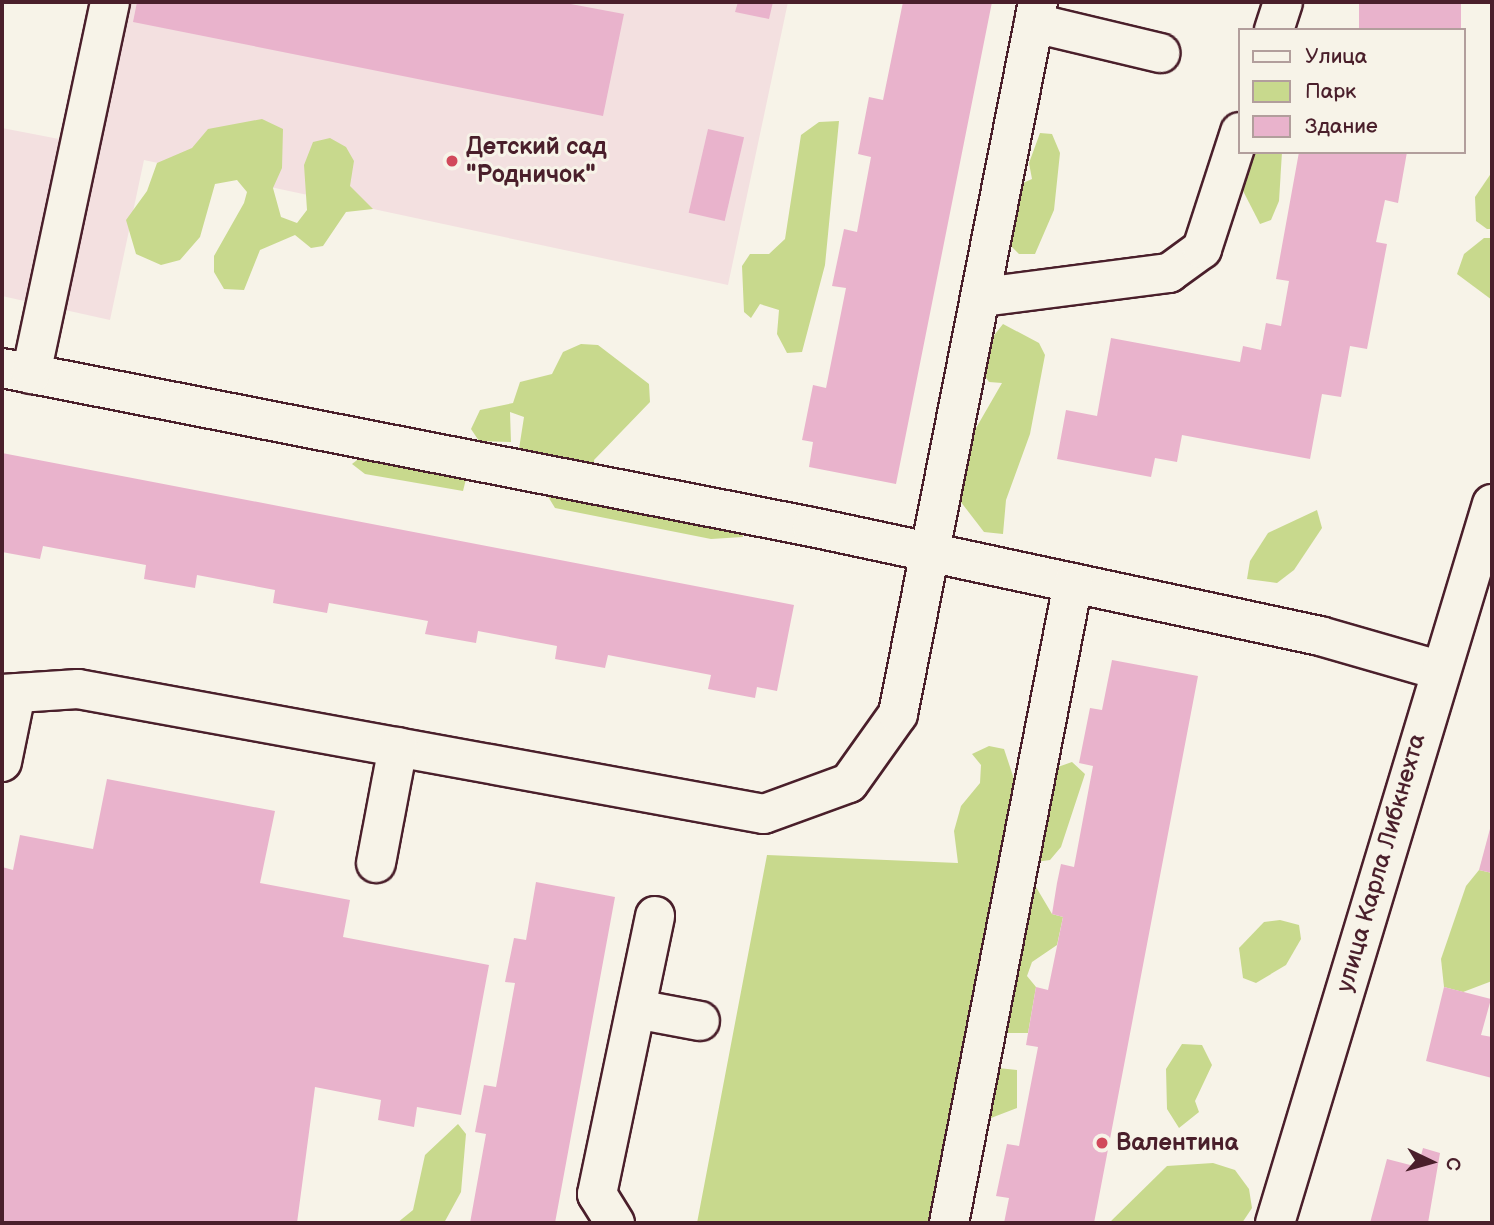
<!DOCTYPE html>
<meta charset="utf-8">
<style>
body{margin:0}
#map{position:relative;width:1494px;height:1225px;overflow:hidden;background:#f7f3e8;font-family:"Balsamiq Sans",sans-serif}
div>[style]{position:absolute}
.built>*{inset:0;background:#f3e0e0}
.green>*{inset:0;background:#c8d98d}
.building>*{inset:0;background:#e9b3cc;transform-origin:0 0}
.roads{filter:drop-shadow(2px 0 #4a1f2b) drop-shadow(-2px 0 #4a1f2b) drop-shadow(0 2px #4a1f2b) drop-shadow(0 -2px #4a1f2b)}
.minor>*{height:38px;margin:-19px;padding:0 19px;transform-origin:19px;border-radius:19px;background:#f7f3e8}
.major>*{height:38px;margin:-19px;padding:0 19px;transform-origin:19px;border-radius:19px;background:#f7f3e8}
.dots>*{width:19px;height:19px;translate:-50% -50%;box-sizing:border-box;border:4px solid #f7f3e8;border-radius:50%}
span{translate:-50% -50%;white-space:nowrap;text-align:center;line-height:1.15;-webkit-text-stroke:6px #f7f3e8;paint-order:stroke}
.poi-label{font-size:24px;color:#4a1f2b;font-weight:700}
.left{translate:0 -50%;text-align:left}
.street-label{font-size:24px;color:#4a1f2b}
.frame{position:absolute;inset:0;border:4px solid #4a1f2b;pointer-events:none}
.legend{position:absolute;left:1238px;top:28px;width:228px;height:126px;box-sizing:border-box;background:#f7f3e8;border:2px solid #b29e9c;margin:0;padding:9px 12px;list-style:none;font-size:21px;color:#4a1f2b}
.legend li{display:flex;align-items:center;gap:14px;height:35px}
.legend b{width:35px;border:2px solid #b29e9c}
.north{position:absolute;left:1396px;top:1127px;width:70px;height:70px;-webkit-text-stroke:5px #f7f3e8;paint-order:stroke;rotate:95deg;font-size:19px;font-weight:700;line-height:28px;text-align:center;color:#4a1f2b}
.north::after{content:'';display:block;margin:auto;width:24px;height:32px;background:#4a1f2b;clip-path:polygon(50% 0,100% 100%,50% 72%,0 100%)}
</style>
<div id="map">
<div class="built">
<i style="clip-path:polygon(88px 2px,788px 2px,728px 285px,144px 160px,110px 320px,2px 296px,2px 128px,59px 139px)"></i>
</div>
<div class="green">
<i style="clip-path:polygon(262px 119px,283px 129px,282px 168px,273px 188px,281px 217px,297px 223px,307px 210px,304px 165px,313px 142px,330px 138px,346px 147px,354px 161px,350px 186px,373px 209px,346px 212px,323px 246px,311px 248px,295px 235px,260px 250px,244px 290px,224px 289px,214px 272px,214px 256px,244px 203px,247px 192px,237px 180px,215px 184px,200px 237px,180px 260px,161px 265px,136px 254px,126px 220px,147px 191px,157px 163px,192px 148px,208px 129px)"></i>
<i style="clip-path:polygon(839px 121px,825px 265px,802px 352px,787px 353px,777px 334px,779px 310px,760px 304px,751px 318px,744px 312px,742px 266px,750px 254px,769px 254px,785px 239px,801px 135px,819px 122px)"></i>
<i style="clip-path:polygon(1040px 133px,1052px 134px,1060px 153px,1054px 210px,1035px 254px,1019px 254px,1004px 239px,1014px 187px,1032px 179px,1029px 163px)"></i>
<i style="clip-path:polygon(1243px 152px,1282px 152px,1279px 201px,1271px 220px,1260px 224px,1240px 185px)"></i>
<i style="clip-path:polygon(1492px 172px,1492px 229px,1487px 229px,1476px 221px,1475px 197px)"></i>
<i style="clip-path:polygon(1484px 238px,1492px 238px,1492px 300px,1457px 274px,1464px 254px)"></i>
<i style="clip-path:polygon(1003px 324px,1039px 343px,1045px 355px,1030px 434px,1006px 500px,1003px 534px,984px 532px,957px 497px,972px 435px,1002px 383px,989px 382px,983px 373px,992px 338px)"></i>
<i style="clip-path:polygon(581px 344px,598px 345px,649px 384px,650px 402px,594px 460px,596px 484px,741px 522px,743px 537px,711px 539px,555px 508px,519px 449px,524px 417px,510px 412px,511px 442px,479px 441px,471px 429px,480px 410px,513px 403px,520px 382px,552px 374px,563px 352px)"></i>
<i style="clip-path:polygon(366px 453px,466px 479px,463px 491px,365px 474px,352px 464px)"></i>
<i style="clip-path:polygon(1317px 510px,1322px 528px,1294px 570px,1277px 583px,1247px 579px,1250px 561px,1268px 533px)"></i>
<i style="clip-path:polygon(989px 746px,1004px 749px,1015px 782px,1072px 762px,1085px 774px,1061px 847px,1050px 860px,1035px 862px,1025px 886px,1036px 887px,1052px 914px,1063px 917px,1057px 945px,1032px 962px,1027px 976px,1036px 987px,1028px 1033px,1002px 1033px,998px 1068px,1017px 1070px,1017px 1108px,991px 1118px,971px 1108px,949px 1223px,697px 1223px,767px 855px,958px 863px,954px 831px,961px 806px,980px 783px,981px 765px,972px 754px)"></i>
<i style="clip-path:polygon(1479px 870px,1492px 873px,1492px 981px,1463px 992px,1444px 987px,1441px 959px,1466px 886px)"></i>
<i style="clip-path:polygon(1280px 920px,1299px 925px,1301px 939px,1286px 965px,1256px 983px,1243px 978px,1239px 948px,1264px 922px)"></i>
<i style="clip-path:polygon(1182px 1044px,1202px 1045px,1212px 1065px,1195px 1101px,1199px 1112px,1179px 1128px,1167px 1109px,1166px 1069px)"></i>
<i style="clip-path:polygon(458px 1124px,466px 1134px,461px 1192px,444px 1223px,397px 1223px,413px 1210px,425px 1155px)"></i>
<i style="clip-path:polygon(1213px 1163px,1235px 1170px,1249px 1189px,1252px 1208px,1242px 1223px,1109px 1223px,1167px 1166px)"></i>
</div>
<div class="building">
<i style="clip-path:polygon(137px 2px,560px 2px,624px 14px,603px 116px,133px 22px)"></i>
<i style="clip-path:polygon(738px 2px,773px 2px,769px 19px,735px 12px)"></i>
<i style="clip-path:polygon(903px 2px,992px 2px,896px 484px,809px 467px,813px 442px,802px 440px,813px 385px,826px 388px,846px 288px,832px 286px,844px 229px,857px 232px,871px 157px,858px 154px,869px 97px,883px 100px)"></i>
<i style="left:1359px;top:2px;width:102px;height:28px"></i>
<i style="left:708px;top:129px;width:37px;height:86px;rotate:13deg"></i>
<i style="clip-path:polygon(1299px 152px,1407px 152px,1398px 203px,1385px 200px,1376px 242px,1387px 244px,1367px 349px,1350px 346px,1341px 397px,1322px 394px,1310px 459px,1182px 435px,1177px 462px,1155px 458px,1151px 477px,1057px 459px,1066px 410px,1097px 416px,1111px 338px,1240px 362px,1243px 346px,1261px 350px,1266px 323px,1281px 326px,1289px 281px,1276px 279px)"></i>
<i style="clip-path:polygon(2px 453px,794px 605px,777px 691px,757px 687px,755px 698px,708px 689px,711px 675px,608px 655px,605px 668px,555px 659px,557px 646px,478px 631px,476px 643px,425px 634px,428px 621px,329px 603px,327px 613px,273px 603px,275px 590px,197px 575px,195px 588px,144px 579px,146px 565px,43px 546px,40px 559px,2px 552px)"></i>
<i style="clip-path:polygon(1112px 660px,1198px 676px,1094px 1223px,1004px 1223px,1009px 1198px,996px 1196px,1007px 1144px,1019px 1146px,1038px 1047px,1026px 1045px,1036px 987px,1048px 990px,1063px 917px,1052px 914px,1057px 883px,1061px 864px,1074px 867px,1093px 766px,1079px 763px,1090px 708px,1102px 710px)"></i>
<i style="clip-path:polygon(107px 779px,275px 811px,260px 883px,350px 900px,343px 937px,489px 965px,461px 1115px,417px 1107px,414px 1127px,378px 1120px,381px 1100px,315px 1087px,297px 1223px,2px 1223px,2px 867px,13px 870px,20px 835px,93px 849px)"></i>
<i style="clip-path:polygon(1491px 825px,1492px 825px,1492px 873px,1479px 870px)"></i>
<i style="clip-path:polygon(536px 882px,615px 897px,555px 1223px,470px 1223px,486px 1134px,475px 1132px,484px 1085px,496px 1087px,515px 983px,505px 982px,514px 938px,526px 940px)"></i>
<i style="clip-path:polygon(1444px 987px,1491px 999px,1481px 1035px,1492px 1037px,1492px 1078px,1426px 1061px)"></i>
<i style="clip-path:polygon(1423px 1148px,1440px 1153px,1428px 1223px,1370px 1223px,1387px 1159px,1418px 1167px)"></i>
</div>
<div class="roads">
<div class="minor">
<i style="left:1034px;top:23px;width:130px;rotate:13.4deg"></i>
<i style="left:1274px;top:30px;width:29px;rotate:-72deg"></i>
<i style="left:983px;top:297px;width:188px;rotate:-7.4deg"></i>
<i style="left:1169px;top:273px;width:41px;rotate:-36deg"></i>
<i style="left:1202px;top:249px;width:123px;rotate:-72deg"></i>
<i style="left:2px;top:368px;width:825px;rotate:11.11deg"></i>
<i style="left:812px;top:527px;width:520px;rotate:12.11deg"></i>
<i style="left:1320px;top:636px;width:123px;rotate:16.1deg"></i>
<i style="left:31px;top:374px;width:380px;rotate:-78deg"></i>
<i style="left:2px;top:694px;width:76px;rotate:-3.8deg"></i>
<i style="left:78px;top:689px;width:697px;rotate:10.33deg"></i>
<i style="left:764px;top:814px;width:90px;rotate:-20deg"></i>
<i style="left:849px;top:783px;width:85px;rotate:-54.6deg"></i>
<i style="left:898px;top:714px;width:726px;rotate:-78.88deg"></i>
<i style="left:2px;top:762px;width:70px;rotate:-78.5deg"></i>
<i style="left:376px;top:863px;width:118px;rotate:-79.3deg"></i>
<i style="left:636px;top:1009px;width:65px;rotate:10.6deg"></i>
<i style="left:615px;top:1223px;width:34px;rotate:-122deg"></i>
<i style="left:597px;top:1194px;width:284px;rotate:-78.2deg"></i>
<i style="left:949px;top:1223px;width:652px;rotate:-79.03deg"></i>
</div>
<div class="major">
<i style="left:1275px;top:1223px;width:751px;rotate:-73.21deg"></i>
</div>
</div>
<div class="dots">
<i style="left:452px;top:161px;background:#d1495b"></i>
<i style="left:1102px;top:1143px;background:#d1495b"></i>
</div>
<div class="poi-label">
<span class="left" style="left:466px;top:161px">Детский сад<br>"Родничок"</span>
<span class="left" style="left:1116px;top:1143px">Валентина</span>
</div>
<div class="street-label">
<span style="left:1381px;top:863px;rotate:-74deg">улица Карла Либкнехта</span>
</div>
<div class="frame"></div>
<ul class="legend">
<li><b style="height:9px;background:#f7f3e8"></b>Улица</li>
<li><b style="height:19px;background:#c8d98d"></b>Парк</li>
<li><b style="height:19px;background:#e9b3cc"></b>Здание</li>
</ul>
<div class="north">С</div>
</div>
